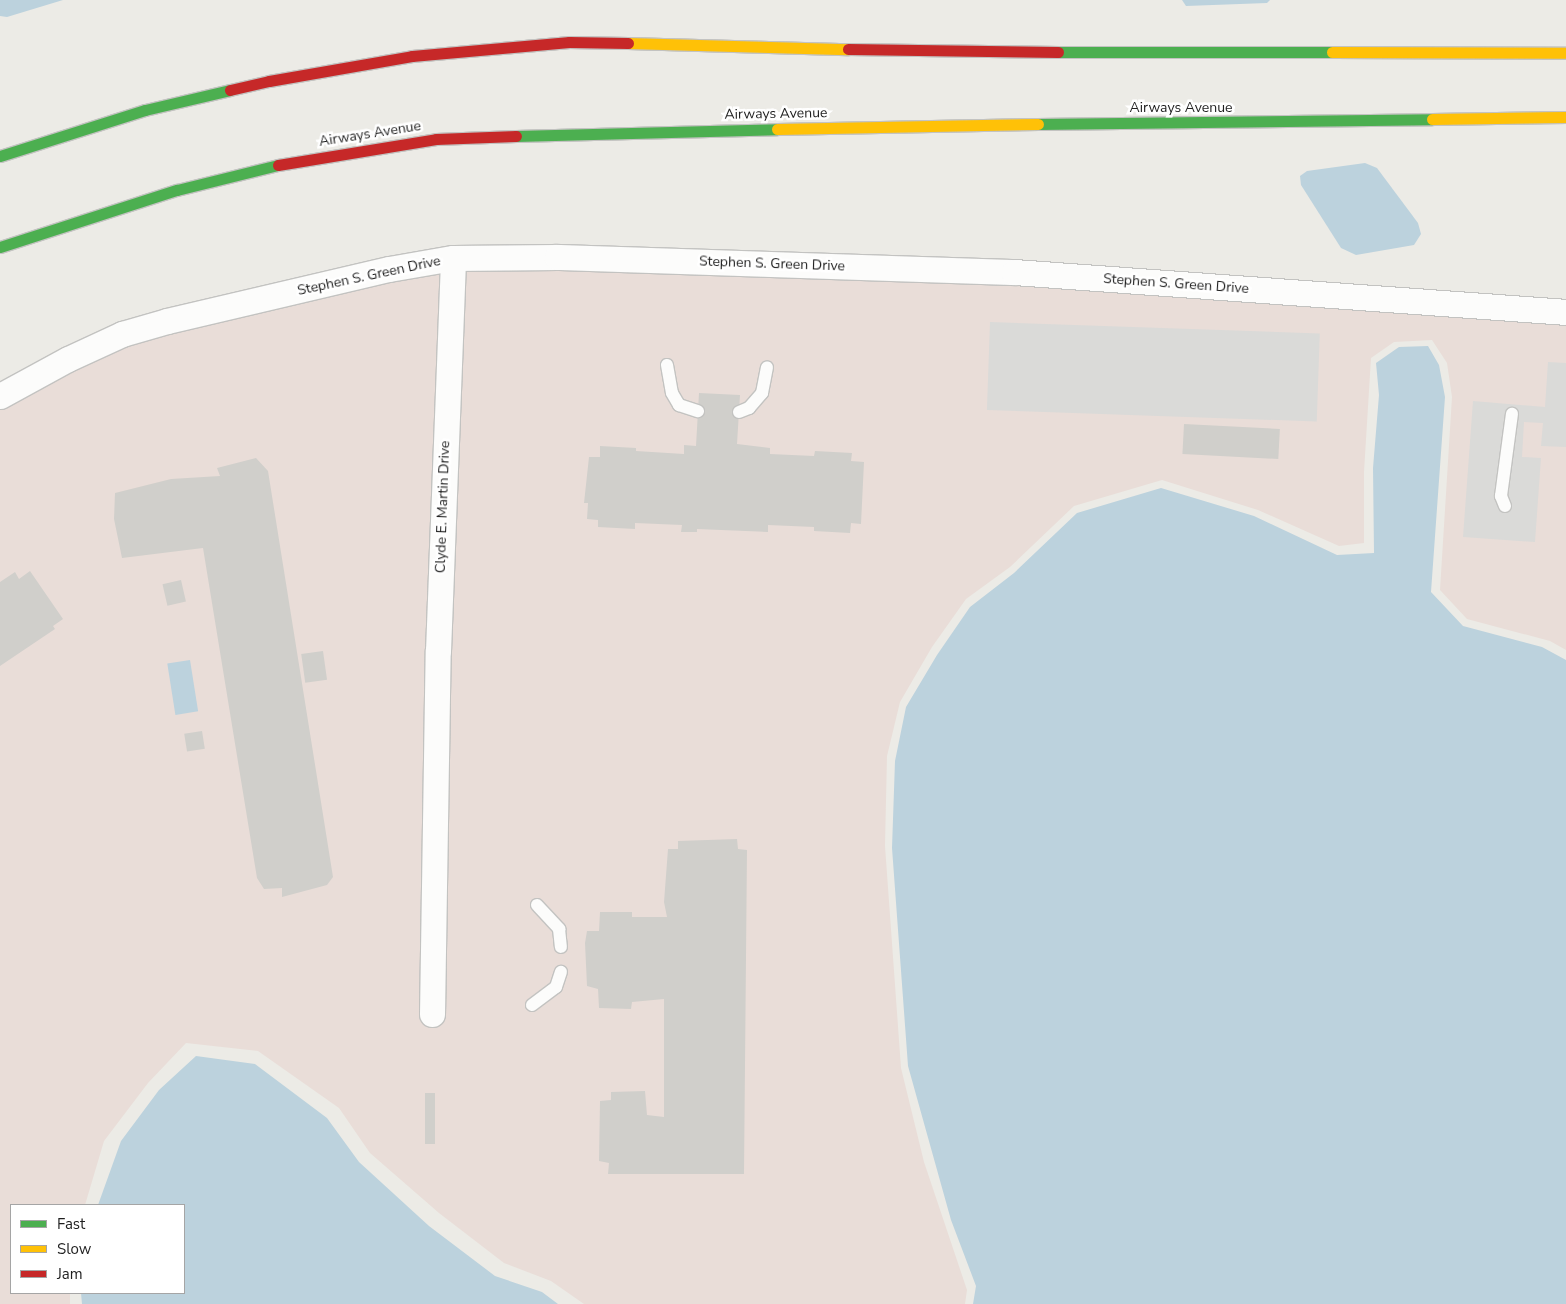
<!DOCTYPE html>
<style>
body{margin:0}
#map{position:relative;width:1566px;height:1304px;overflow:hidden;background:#ecebe6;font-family:"Nunito Sans",sans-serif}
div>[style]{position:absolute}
.commercial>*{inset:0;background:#e9ddd8}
.religious>*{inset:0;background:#dadad8;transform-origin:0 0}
.water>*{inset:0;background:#bcd2dd;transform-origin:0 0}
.building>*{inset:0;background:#d0cfcb;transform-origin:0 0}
.roads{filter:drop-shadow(1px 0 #c3c3c1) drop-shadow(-1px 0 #c3c3c1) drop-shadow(0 1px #c3c3c1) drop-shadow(0 -1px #c3c3c1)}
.lane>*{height:12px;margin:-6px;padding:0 6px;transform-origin:6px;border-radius:6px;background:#fcfcfb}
.street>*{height:25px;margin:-12.5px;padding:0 12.5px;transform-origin:12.5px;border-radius:12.5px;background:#fcfcfb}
.fast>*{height:11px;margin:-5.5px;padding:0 5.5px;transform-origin:5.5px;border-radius:5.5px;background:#4caf50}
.slow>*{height:11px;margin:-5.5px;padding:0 5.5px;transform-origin:5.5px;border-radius:5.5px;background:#ffc107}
.jam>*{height:11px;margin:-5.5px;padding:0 5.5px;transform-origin:5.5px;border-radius:5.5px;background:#c62828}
span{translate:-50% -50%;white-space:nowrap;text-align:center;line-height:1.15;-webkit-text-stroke:5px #fff;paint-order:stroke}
.street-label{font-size:14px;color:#1e1e1e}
.legend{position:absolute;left:10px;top:1204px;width:175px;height:90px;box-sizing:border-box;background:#fff;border:1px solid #a5a5a5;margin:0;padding:6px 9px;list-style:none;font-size:15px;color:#1e1e1e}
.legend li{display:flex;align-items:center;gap:10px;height:25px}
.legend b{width:25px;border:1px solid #a5a5a5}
</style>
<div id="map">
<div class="commercial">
<i style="clip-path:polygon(557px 257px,1566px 312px,1566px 650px,1550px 641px,1467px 619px,1440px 590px,1452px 397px,1447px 363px,1432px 340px,1394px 342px,1371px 358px,1364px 472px,1364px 543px,1339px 546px,1258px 510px,1162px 480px,1074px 506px,1010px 567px,966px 599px,932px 647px,900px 702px,887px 756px,885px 846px,901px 1068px,924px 1162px,967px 1290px,965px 1304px,584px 1304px,551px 1281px,504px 1263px,439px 1213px,370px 1153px,339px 1108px,258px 1051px,186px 1043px,148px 1083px,104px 1141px,85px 1205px,11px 1205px,11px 1293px,70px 1293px,70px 1304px,0 1304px,0 396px,68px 359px,389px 269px)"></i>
</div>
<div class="religious">
<i style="left:990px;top:322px;width:330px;height:88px;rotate:2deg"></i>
<i style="clip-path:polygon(1548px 362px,1566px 363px,1566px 447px,1541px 446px,1543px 423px,1524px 422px,1522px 457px,1541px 458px,1535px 542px,1463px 537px,1473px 401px,1545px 407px)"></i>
</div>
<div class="water">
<i style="clip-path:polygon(0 0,63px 0,7px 17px,0 16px)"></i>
<i style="clip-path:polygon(1182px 0,1270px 0,1267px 3px,1186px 6px)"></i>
<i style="clip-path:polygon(1365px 163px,1377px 168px,1418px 223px,1421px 234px,1414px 245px,1356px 255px,1341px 248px,1301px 185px,1300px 176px,1307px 171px)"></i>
<i style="clip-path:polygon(1428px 346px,1439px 365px,1445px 397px,1431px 592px,1463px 626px,1542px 647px,1566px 660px,1566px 1304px,973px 1304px,976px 1286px,951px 1220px,908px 1066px,892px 848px,895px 761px,906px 707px,937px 655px,970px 607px,1014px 573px,1077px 513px,1161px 488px,1254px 516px,1337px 555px,1374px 553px,1373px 468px,1379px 395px,1376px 363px,1399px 347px)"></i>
<i style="left:190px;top:660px;width:52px;height:23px;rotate:81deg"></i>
<i style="clip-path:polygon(196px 1056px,255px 1064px,327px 1118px,359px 1162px,429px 1226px,495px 1276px,542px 1292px,558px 1304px,82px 1304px,81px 1293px,184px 1293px,184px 1205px,98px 1205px,121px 1141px,159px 1090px)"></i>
</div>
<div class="building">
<i style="clip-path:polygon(699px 393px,740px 395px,737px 444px,770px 448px,770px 454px,814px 456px,815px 451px,852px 453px,851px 461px,864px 462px,861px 524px,851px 523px,850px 533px,814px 531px,814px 527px,768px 525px,768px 532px,697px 529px,697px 532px,681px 532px,682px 525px,635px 523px,635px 529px,598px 527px,598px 520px,587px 519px,588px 503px,584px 503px,589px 457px,600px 457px,600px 446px,636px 448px,636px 451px,684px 454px,684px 445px,696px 446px)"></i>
<i style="left:1184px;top:424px;width:96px;height:30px;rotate:3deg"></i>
<i style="clip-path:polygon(256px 458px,268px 471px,333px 877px,327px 885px,282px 897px,282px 888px,264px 889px,257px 878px,203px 548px,122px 558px,114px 519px,115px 493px,171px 479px,220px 476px,217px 468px)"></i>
<i style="clip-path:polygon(30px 571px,63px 619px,53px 626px,55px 629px,0 666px,0 582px,15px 572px,19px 579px)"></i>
<i style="left:181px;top:580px;width:22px;height:19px;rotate:77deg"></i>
<i style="left:323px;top:651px;width:29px;height:22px;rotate:82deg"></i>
<i style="left:202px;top:731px;width:18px;height:18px;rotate:81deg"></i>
<i style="clip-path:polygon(737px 839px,738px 849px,747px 850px,744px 1174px,608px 1174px,609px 1163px,599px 1161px,600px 1101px,611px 1100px,611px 1092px,645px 1091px,647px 1115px,664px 1117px,664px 999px,632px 1002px,631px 1009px,599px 1008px,598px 989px,587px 986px,585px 943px,587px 931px,599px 931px,600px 912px,632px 912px,632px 917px,667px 917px,664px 902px,668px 849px,678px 849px,678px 841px)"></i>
<i style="left:425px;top:1093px;width:10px;height:51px"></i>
</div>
<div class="roads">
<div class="lane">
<i style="left:667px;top:365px;width:28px;rotate:80deg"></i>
<i style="left:672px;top:393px;width:14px;rotate:60deg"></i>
<i style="left:679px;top:405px;width:20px;rotate:18deg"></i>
<i style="left:739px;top:412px;width:11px;rotate:-22deg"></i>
<i style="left:749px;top:408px;width:20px;rotate:-49deg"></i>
<i style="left:762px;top:393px;width:26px;rotate:-79deg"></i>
<i style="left:1505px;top:506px;width:11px;rotate:-112deg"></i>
<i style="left:1501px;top:496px;width:83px;rotate:-82.4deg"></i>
<i style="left:537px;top:905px;width:33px;rotate:47deg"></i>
<i style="left:559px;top:929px;width:18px;rotate:84deg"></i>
<i style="left:532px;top:1005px;width:30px;rotate:-37deg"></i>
<i style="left:556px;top:987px;width:16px;rotate:-72deg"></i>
</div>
<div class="street">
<i style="left:0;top:396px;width:77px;rotate:-28.6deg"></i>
<i style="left:68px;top:359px;width:60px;rotate:-24.8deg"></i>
<i style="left:122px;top:334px;width:47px;rotate:-16.1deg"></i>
<i style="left:167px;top:321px;width:228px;rotate:-13.2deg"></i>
<i style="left:389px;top:269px;width:65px;rotate:-9.8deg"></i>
<i style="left:453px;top:258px;width:104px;rotate:-0.6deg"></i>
<i style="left:557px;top:257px;width:457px;rotate:1.9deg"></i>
<i style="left:1014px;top:272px;width:553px;rotate:4.14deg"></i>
<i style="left:432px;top:1014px;width:363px;rotate:-89.1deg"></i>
<i style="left:438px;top:651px;width:393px;rotate:-87.8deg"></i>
</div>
<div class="fast">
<i style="left:1058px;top:52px;width:274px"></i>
<i style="left:1038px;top:124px;width:394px;rotate:-0.7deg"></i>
<i style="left:516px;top:136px;width:261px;rotate:-1.5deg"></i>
<i style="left:0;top:156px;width:152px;rotate:-17.6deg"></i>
<i style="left:145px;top:110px;width:87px;rotate:-13.2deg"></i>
<i style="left:0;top:247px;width:186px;rotate:-17.9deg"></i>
<i style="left:177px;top:190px;width:104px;rotate:-13.9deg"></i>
</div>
<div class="slow">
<i style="left:628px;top:43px;width:220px;rotate:1.6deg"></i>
<i style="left:1332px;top:52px;width:234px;rotate:0.2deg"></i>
<i style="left:1432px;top:119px;width:134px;rotate:-0.9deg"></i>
<i style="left:777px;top:129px;width:261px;rotate:-1.1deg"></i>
</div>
<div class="jam">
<i style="left:848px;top:49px;width:210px;rotate:0.8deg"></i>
<i style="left:230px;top:90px;width:40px;rotate:-13deg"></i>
<i style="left:269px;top:81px;width:145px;rotate:-9.9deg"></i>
<i style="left:412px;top:56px;width:158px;rotate:-5.1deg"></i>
<i style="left:569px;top:42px;width:59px;rotate:1deg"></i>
<i style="left:278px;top:165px;width:160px;rotate:-9.3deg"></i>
<i style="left:436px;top:139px;width:80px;rotate:-2.1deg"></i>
</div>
</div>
<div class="street-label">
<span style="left:1181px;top:108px">Airways Avenue</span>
<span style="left:776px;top:114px;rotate:-1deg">Airways Avenue</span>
<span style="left:370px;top:134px;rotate:-9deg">Airways Avenue</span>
<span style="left:772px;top:264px;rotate:2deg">Stephen S. Green Drive</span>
<span style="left:369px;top:276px;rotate:-12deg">Stephen S. Green Drive</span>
<span style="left:1176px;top:284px;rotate:4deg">Stephen S. Green Drive</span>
<span style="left:443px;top:507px;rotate:-88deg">Clyde E. Martin Drive</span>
</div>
<ul class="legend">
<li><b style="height:6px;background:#4caf50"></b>Fast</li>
<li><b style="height:6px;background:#ffc107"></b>Slow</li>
<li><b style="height:6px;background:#c62828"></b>Jam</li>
</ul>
</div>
